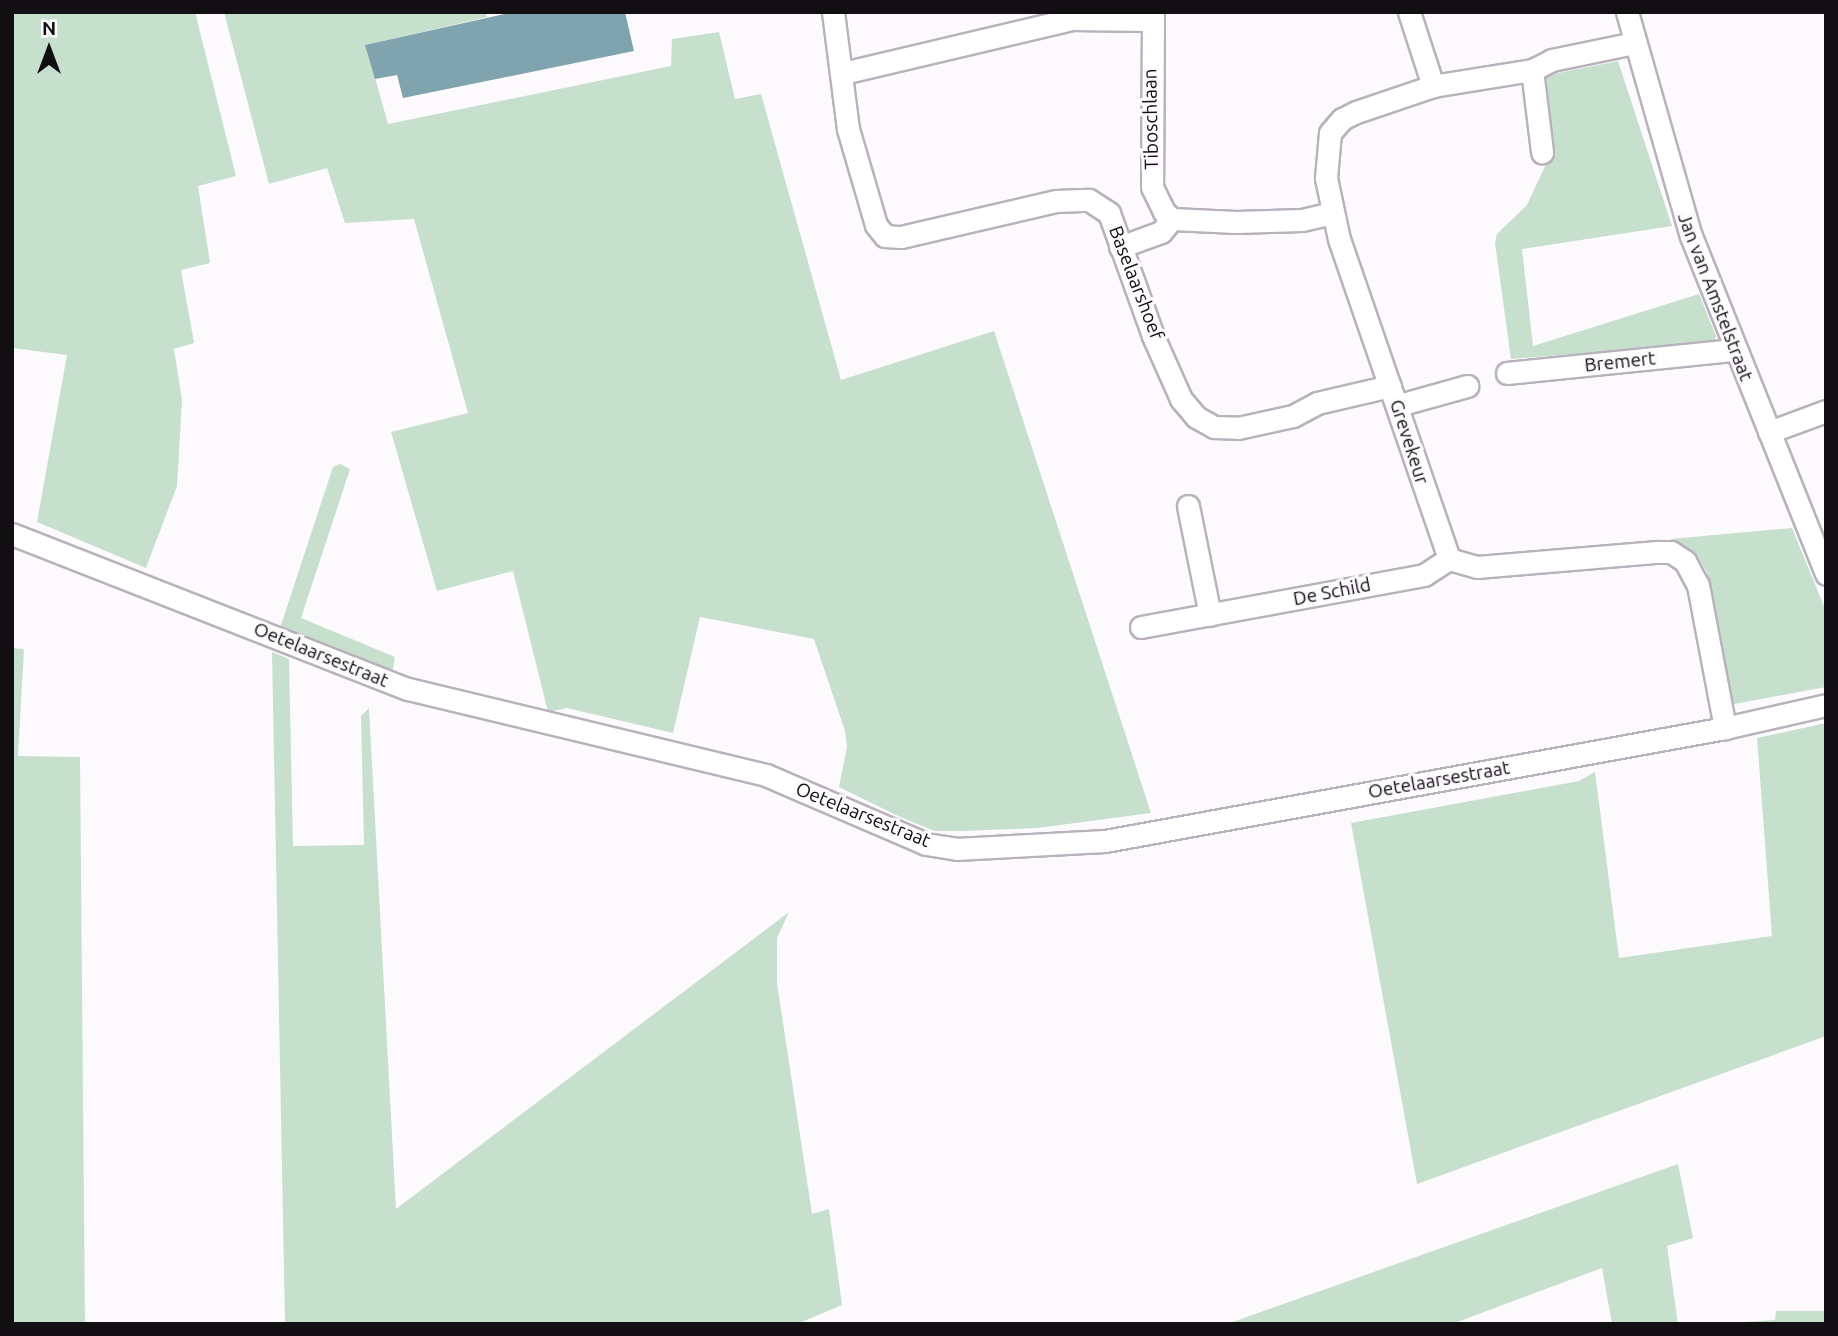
<!DOCTYPE html>
<style>
body{margin:0}
#map{position:relative;width:1838px;height:1336px;overflow:hidden;background:#fdfafe;font-family:Ubuntu,sans-serif}
div>[style]{position:absolute}
.green>*{inset:0;background:#c7dfcd}
.water>*{inset:0;background:#80a4ae}
.roads{filter:drop-shadow(2px 0 #b9b1bc) drop-shadow(-2px 0 #b9b1bc) drop-shadow(0 2px #b9b1bc) drop-shadow(0 -2px #b9b1bc)}
.street>*{height:21px;margin:-10.5px;padding:0 10.5px;transform-origin:10.5px;border-radius:10.5px;background:#fff}
span{translate:-50% -50%;white-space:nowrap;text-align:center;line-height:1.15;-webkit-text-stroke:6px #fdfafe;paint-order:stroke}
.street-label{font-size:19px;color:#120f13}
.frame{position:absolute;inset:0;border:14px solid #120f13;pointer-events:none}
.north{position:absolute;left:14px;top:14px;width:70px;height:70px;-webkit-text-stroke:5px #fdfafe;paint-order:stroke;rotate:0deg;font-size:19px;font-weight:700;line-height:28px;text-align:center;color:#120f13}
.north::after{content:'';display:block;margin:auto;width:24px;height:32px;background:#120f13;clip-path:polygon(50% 0,100% 100%,50% 72%,0 100%)}
</style>
<div id="map">
<div class="green">
<i style="clip-path:polygon(12px 12px,195px 12px,236px 176px,198px 186px,210px 263px,181px 270px,194px 343px,174px 349px,182px 400px,177px 486px,146px 568px,37px 522px,67px 355px,12px 348px)"></i>
<i style="clip-path:polygon(224px 12px,485px 12px,487px 17px,366px 45px,388px 124px,671px 66px,672px 39px,719px 32px,735px 99px,761px 94px,841px 380px,994px 331px,1151px 813px,1038px 828px,964px 831px,934px 831px,896px 815px,839px 787px,847px 747px,845px 731px,814px 639px,700px 617px,673px 733px,567px 708px,548px 712px,513px 571px,437px 591px,391px 432px,468px 413px,414px 219px,345px 223px,327px 168px,269px 184px)"></i>
<i style="clip-path:polygon(1618px 61px,1672px 226px,1522px 249px,1533px 346px,1699px 294px,1716px 336px,1714px 343px,1511px 359px,1495px 243px,1497px 234px,1527px 205px,1546px 164px,1538px 77px)"></i>
<i style="clip-path:polygon(340px 464px,350px 469px,301px 618px,395px 657px,392px 676px,280px 628px,333px 467px)"></i>
<i style="clip-path:polygon(1792px 528px,1826px 611px,1826px 687px,1729px 705px,1707px 572px,1695px 552px,1670px 539px)"></i>
<i style="clip-path:polygon(12px 648px,24px 649px,18px 756px,80px 757px,85px 1324px,12px 1324px)"></i>
<i style="clip-path:polygon(272px 652px,289px 659px,293px 846px,364px 845px,361px 716px,369px 708px,396px 1209px,789px 912px,777px 938px,777px 983px,812px 1214px,829px 1209px,842px 1305px,797px 1324px,285px 1324px)"></i>
<i style="clip-path:polygon(1826px 723px,1826px 1036px,1417px 1184px,1351px 823px,1579px 781px,1595px 772px,1619px 958px,1772px 936px,1757px 738px)"></i>
<i style="clip-path:polygon(1678px 1164px,1693px 1238px,1667px 1246px,1678px 1324px,1612px 1324px,1602px 1268px,1452px 1324px,1227px 1324px)"></i>
<i style="clip-path:polygon(1776px 1311px,1826px 1311px,1826px 1324px,1712px 1324px,1775px 1320px)"></i>
</div>
<div class="water">
<i style="clip-path:polygon(513px 12px,625px 12px,634px 51px,403px 98px,397px 75px,375px 79px,365px 45px)"></i>
</div>
<div class="roads">
<div class="street">
<i style="left:833px;top:12px;width:118px;rotate:82.7deg"></i>
<i style="left:848px;top:129px;width:100px;rotate:73.7deg"></i>
<i style="left:876px;top:225px;width:14px;rotate:51deg"></i>
<i style="left:885px;top:236px;width:16px;rotate:4deg"></i>
<i style="left:901px;top:237px;width:159px;rotate:-13.1deg"></i>
<i style="left:1056px;top:201px;width:33px;rotate:-2deg"></i>
<i style="left:1089px;top:200px;width:24px;rotate:33deg"></i>
<i style="left:1109px;top:213px;width:131px;rotate:70.3deg"></i>
<i style="left:1153px;top:336px;width:69px;rotate:66deg"></i>
<i style="left:1181px;top:399px;width:23px;rotate:50deg"></i>
<i style="left:1196px;top:417px;width:21px;rotate:29deg"></i>
<i style="left:1214px;top:427px;width:24px;rotate:2deg"></i>
<i style="left:1238px;top:428px;width:56px;rotate:-12.3deg"></i>
<i style="left:1293px;top:416px;width:27px;rotate:-28deg"></i>
<i style="left:1317px;top:403px;width:75px;rotate:-13.1deg"></i>
<i style="left:1153px;top:12px;width:175px;rotate:90.3deg"></i>
<i style="left:1152px;top:187px;width:28px;rotate:64deg"></i>
<i style="left:1164px;top:212px;width:11px;rotate:41deg"></i>
<i style="left:1172px;top:219px;width:64px;rotate:2.7deg"></i>
<i style="left:1236px;top:222px;width:66px;rotate:-1.7deg"></i>
<i style="left:1302px;top:220px;width:31px;rotate:-13deg"></i>
<i style="left:1409px;top:12px;width:78px;rotate:72deg"></i>
<i style="left:1627px;top:12px;width:233px;rotate:74.1deg"></i>
<i style="left:1691px;top:236px;width:364px;rotate:68.2deg"></i>
<i style="left:1634px;top:43px;width:84px;rotate:168.3deg"></i>
<i style="left:1552px;top:60px;width:22px;rotate:153deg"></i>
<i style="left:1532px;top:70px;width:100px;rotate:170.8deg"></i>
<i style="left:1433px;top:86px;width:81px;rotate:161.3deg"></i>
<i style="left:1356px;top:112px;width:16px;rotate:153deg"></i>
<i style="left:1342px;top:119px;width:18px;rotate:131deg"></i>
<i style="left:1330px;top:133px;width:45px;rotate:95.1deg"></i>
<i style="left:1326px;top:178px;width:62px;rotate:78deg"></i>
<i style="left:1339px;top:239px;width:338px;rotate:71deg"></i>
<i style="left:1449px;top:559px;width:29px;rotate:16deg"></i>
<i style="left:1477px;top:567px;width:181px;rotate:-4.8deg"></i>
<i style="left:1657px;top:552px;width:14px"></i>
<i style="left:1671px;top:552px;width:17px;rotate:33deg"></i>
<i style="left:1685px;top:561px;width:27px;rotate:62deg"></i>
<i style="left:1698px;top:585px;width:146px;rotate:79.3deg"></i>
<i style="left:1532px;top:70px;width:83px;rotate:83deg"></i>
<i style="left:843px;top:73px;width:234px;rotate:-13.3deg"></i>
<i style="left:1071px;top:19px;width:79px;rotate:0.7deg"></i>
<i style="left:1120px;top:247px;width:44px;rotate:-20.1deg"></i>
<i style="left:1161px;top:232px;width:17px;rotate:-50deg"></i>
<i style="left:1507px;top:373px;width:228px;rotate:-5.8deg"></i>
<i style="left:1399px;top:405px;width:71px;rotate:-15.6deg"></i>
<i style="left:1769px;top:432px;width:61px;rotate:-20.2deg"></i>
<i style="left:1188px;top:506px;width:111px;rotate:78.6deg"></i>
<i style="left:12px;top:534px;width:425px;rotate:21.4deg"></i>
<i style="left:408px;top:689px;width:368px;rotate:13.5deg"></i>
<i style="left:766px;top:775px;width:174px;rotate:23.3deg"></i>
<i style="left:926px;top:844px;width:30px;rotate:9deg"></i>
<i style="left:956px;top:849px;width:149px;rotate:-3.1deg"></i>
<i style="left:1105px;top:841px;width:630px;rotate:-10.33deg"></i>
<i style="left:1725px;top:728px;width:104px;rotate:-12.8deg"></i>
<i style="left:1141px;top:627px;width:288px;rotate:-10.4deg"></i>
<i style="left:1424px;top:575px;width:30px;rotate:-33deg"></i>
</div>
</div>
<div class="street-label">
<span style="left:1151px;top:119px;rotate:-91deg">Tiboschlaan</span>
<span style="left:1136px;top:283px;rotate:69deg">Baselaarshoef</span>
<span style="left:1715px;top:297px;rotate:69deg">Jan van Amstelstraat</span>
<span style="left:1620px;top:362px;rotate:-6deg">Bremert</span>
<span style="left:1409px;top:442px;rotate:72deg">Grevekeur</span>
<span style="left:1332px;top:592px;rotate:-11deg">De Schild</span>
<span style="left:321px;top:655px;rotate:22deg">Oetelaarsestraat</span>
<span style="left:1439px;top:780px;rotate:-10deg">Oetelaarsestraat</span>
<span style="left:863px;top:815px;rotate:22deg">Oetelaarsestraat</span>
</div>
<div class="frame"></div>
<div class="north">N</div>
</div>
